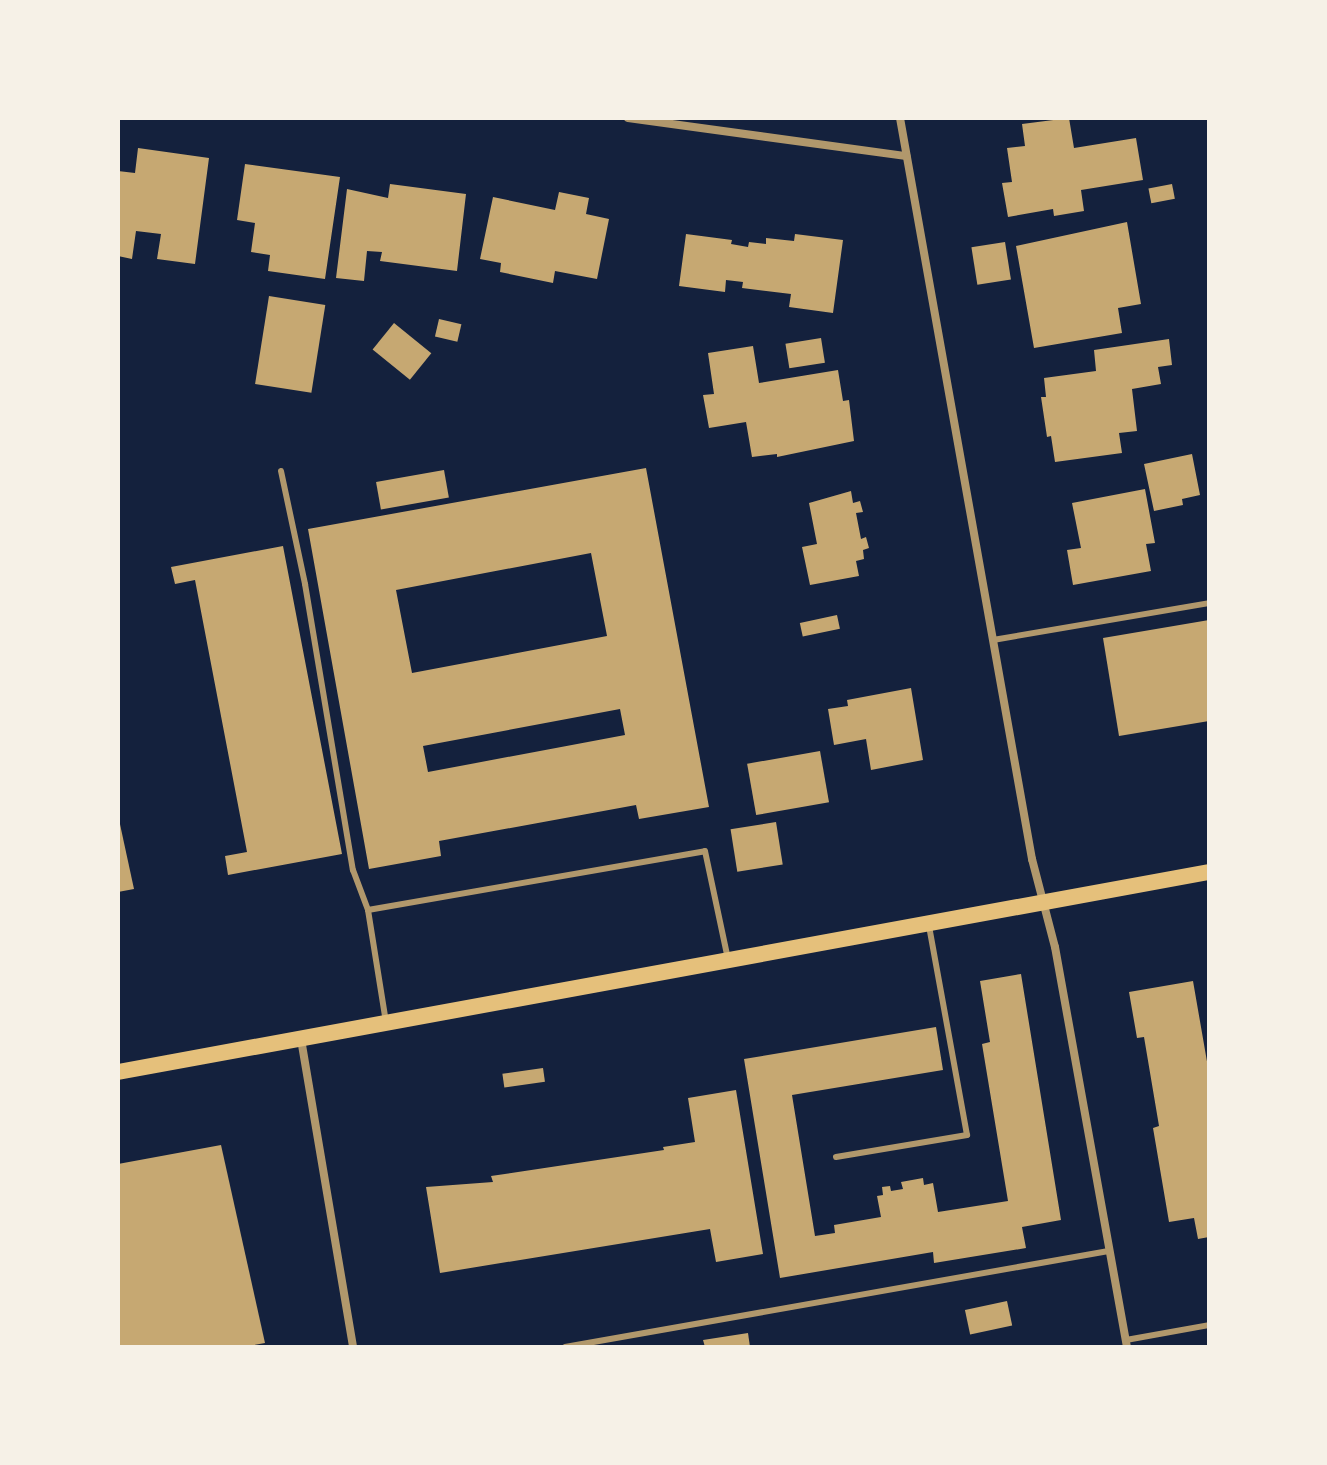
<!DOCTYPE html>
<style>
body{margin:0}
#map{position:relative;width:1327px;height:1465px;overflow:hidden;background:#14213d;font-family:"Fira Sans Condensed",sans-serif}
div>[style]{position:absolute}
.building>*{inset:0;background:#c6a872;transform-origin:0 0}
.service>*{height:6px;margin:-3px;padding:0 3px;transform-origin:3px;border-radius:3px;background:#b1986c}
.minor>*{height:8px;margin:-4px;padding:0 4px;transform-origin:4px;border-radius:4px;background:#b1986c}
.secondary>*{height:16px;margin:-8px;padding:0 8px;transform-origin:8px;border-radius:8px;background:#e5c07b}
span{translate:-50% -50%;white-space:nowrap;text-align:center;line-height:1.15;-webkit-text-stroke:7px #f6f1e7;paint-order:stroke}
.frame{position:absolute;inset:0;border:120px solid #f6f1e7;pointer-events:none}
</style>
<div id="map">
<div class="building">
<i style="clip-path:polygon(1069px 118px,1074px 148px,1136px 138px,1143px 180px,1081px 190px,1084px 211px,1054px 216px,1053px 209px,1008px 217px,1002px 183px,1012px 182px,1007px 148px,1025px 146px,1022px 124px)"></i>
<i style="clip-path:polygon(138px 148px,209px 158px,195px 264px,157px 259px,161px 234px,136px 231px,132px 259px,118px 256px,118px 171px,135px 173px)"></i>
<i style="clip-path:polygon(245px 164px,340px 177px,325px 279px,268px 271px,270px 255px,251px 252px,255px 223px,237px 220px)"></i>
<i style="clip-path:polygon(390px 184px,466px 194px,457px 271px,380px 261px,382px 252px,367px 251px,364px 281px,336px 278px,347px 189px,388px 198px)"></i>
<i style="left:1172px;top:184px;width:15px;height:24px;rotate:79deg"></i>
<i style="clip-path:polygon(559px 192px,589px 198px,586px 214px,609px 219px,597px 279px,555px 271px,553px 283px,500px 272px,501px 263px,480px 259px,493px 197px,555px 210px)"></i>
<i style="clip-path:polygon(1127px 222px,1141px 304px,1118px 308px,1122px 333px,1034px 348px,1016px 246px)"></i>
<i style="clip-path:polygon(686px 234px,732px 240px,731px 244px,748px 247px,749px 242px,766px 244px,766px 238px,794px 241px,795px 234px,843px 240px,833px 313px,789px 307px,791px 294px,742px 288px,743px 282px,726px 280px,725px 292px,679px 286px)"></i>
<i style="left:1005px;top:242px;width:38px;height:34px;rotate:81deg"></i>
<i style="left:269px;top:296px;width:57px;height:89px;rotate:9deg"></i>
<i style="left:439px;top:319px;width:23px;height:18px;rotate:13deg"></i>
<i style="left:394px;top:323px;width:48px;height:34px;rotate:39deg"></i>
<i style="left:821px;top:338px;width:25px;height:36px;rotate:81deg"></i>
<i style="clip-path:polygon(1169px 339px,1172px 365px,1158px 367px,1161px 384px,1132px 389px,1137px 431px,1119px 433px,1122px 453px,1055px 462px,1051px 436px,1047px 437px,1041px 397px,1046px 397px,1044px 378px,1096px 371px,1094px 350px)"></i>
<i style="clip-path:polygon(753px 346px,759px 383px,838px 370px,843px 401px,849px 400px,854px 441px,777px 457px,777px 454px,752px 457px,746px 422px,709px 428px,703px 395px,714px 394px,708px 353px)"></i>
<i style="clip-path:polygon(1192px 454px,1200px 495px,1182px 499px,1183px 505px,1154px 511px,1144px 464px)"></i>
<i style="clip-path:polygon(evenodd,646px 468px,709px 807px,639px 819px,636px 805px,439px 841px,441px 856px,369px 869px,308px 529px,646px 468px,591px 553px,607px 636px,412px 673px,396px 590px,591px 553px,646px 468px,620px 709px,625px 735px,428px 772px,423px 746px,620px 709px)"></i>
<i style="left:444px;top:470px;width:28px;height:69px;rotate:80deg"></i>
<i style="clip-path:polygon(1145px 489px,1155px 543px,1146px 544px,1151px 571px,1073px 585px,1067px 550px,1081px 548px,1072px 503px)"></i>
<i style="clip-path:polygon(851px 491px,853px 503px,860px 501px,863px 512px,856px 513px,861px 539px,866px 537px,869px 548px,863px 550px,864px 559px,856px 561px,859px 576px,810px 585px,802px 547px,817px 544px,809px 503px)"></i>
<i style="clip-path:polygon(283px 546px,342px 854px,228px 875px,225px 856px,247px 852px,195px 580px,175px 584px,171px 567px)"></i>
<i style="left:837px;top:615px;width:14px;height:38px;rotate:78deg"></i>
<i style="clip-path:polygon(1209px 620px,1209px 721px,1119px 736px,1103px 638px)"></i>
<i style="clip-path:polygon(911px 688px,923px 760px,871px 770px,866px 739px,834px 745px,828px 709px,848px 706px,847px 700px)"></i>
<i style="left:820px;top:751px;width:52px;height:74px;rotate:80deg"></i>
<i style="clip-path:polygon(118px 815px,134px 889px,118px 892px)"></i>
<i style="left:776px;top:822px;width:43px;height:46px;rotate:81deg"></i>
<i style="clip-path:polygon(1021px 974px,1061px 1220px,1022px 1227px,1026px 1248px,934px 1263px,933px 1252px,780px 1278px,744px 1059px,936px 1027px,943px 1070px,792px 1095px,815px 1236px,835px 1233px,834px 1225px,881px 1217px,877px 1196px,883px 1195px,882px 1187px,890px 1186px,891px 1191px,903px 1189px,901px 1182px,923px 1178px,924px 1185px,933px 1183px,938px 1212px,1008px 1201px,982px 1044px,990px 1042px,980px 981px)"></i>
<i style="clip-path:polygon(1193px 981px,1209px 1073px,1209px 1237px,1198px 1239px,1194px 1218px,1169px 1222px,1153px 1128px,1159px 1126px,1144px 1037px,1137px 1038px,1129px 992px)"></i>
<i style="left:543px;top:1068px;width:14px;height:41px;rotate:82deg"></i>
<i style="clip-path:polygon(736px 1090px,763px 1254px,716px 1262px,710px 1229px,440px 1273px,426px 1187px,493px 1182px,491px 1176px,664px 1150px,663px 1147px,695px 1142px,688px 1098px)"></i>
<i style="clip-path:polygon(221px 1145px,265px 1343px,243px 1347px,118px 1347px,118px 1164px)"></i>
<i style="left:1007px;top:1301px;width:25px;height:43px;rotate:78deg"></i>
<i style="clip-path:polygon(748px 1333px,750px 1347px,705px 1347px,703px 1340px)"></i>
</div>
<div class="service">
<i style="left:281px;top:471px;width:116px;rotate:78deg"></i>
<i style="left:305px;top:584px;width:290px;rotate:80.5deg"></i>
<i style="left:353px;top:870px;width:43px;rotate:69.4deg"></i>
<i style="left:368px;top:910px;width:114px;rotate:80.9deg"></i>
<i style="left:993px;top:640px;width:219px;rotate:-9.7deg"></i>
<i style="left:368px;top:910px;width:342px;rotate:-9.9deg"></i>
<i style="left:705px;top:851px;width:110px;rotate:78deg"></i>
<i style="left:836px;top:1157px;width:133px;rotate:-9.5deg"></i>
<i style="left:967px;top:1135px;width:213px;rotate:-100.3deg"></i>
<i style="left:1126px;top:1340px;width:84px;rotate:-10.2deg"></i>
<i style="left:565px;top:1347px;width:552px;rotate:-10.01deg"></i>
</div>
<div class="minor">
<i style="left:628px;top:118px;width:281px;rotate:7.8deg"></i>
<i style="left:900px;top:118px;width:753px;rotate:79.9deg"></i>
<i style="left:1032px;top:859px;width:91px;rotate:75.4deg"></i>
<i style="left:1055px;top:947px;width:406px;rotate:79.8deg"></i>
<i style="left:301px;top:1039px;width:312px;rotate:80.4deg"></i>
</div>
<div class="secondary">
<i style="left:118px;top:1072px;width:1109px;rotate:-10.39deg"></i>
</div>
<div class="frame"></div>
</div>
